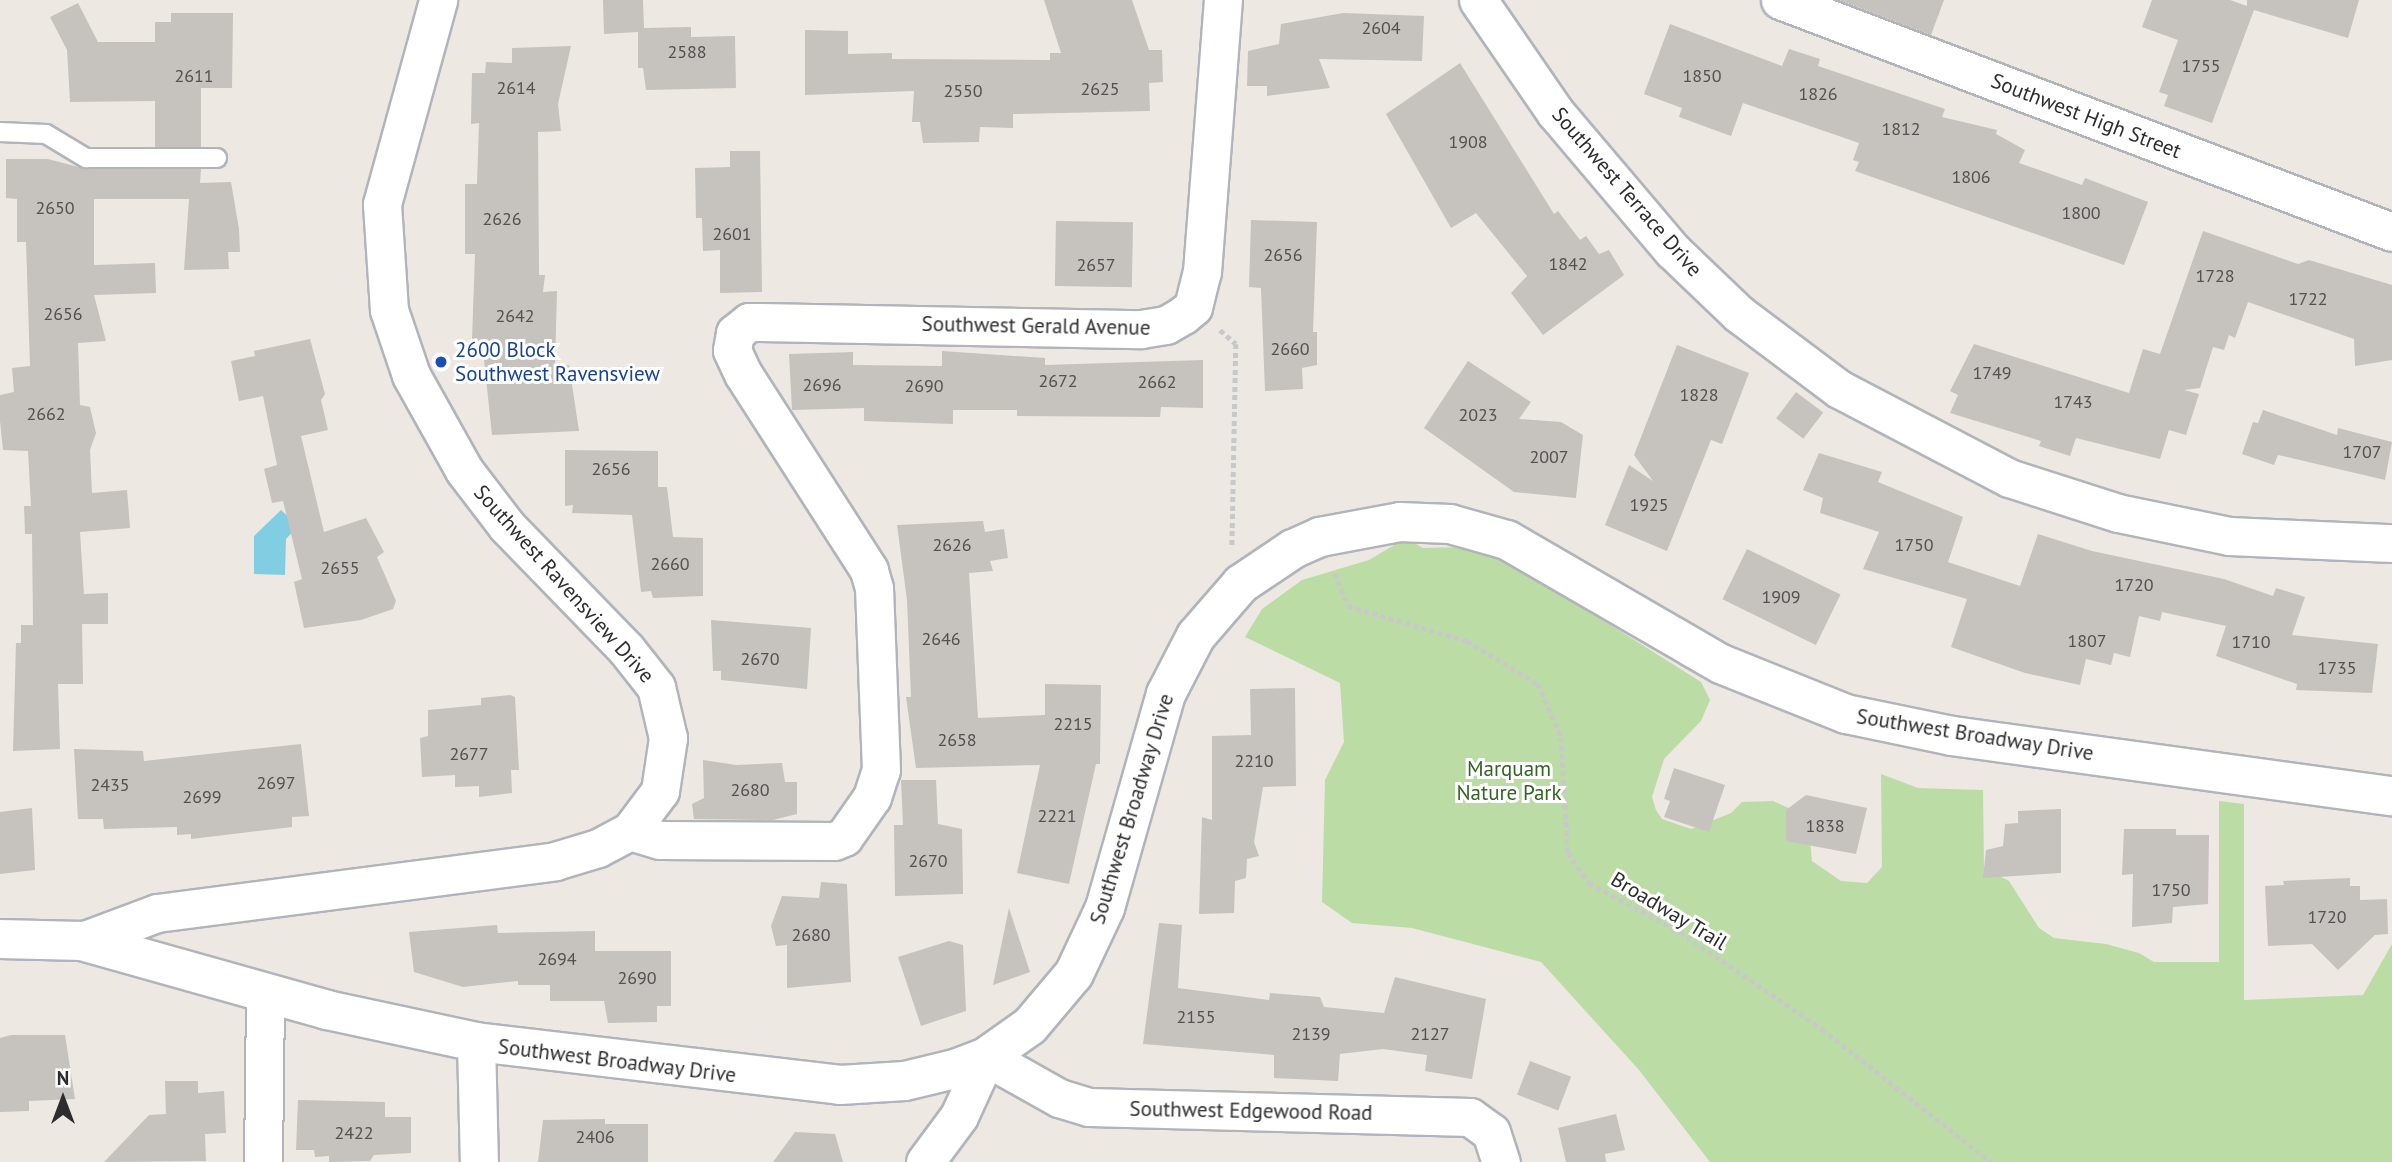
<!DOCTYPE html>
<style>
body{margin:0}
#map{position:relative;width:2392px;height:1162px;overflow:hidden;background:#ede8e2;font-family:"PT Sans",sans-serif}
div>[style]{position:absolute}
.green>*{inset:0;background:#bbdda5}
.water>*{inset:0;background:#81cee3}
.building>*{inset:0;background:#c6c2bd;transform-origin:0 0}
.path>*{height:4.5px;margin-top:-2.25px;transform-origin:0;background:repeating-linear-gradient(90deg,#c8c8c8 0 5px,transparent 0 8.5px)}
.roads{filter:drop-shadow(2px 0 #b2b4bc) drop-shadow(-2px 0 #b2b4bc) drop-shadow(0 2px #b2b4bc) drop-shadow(0 -2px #b2b4bc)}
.service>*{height:18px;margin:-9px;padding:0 9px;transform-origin:9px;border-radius:9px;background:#fff}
.minor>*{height:37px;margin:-18.5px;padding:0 18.5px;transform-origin:18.5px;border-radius:18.5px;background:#fff}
.tertiary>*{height:38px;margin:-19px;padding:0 19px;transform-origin:19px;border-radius:19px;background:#fff}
.dots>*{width:19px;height:19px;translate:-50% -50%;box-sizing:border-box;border:4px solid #fff;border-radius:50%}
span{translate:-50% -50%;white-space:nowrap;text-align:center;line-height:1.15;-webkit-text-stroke:6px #fff;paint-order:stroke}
.number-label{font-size:18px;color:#535251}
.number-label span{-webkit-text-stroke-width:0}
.street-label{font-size:21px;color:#2d2d2d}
.transit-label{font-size:21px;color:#164399}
.left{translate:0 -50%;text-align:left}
.park-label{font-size:21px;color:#346423}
.north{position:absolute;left:28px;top:1064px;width:70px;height:70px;-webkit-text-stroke:5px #fff;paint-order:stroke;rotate:0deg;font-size:19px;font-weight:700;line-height:28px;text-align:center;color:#2d2d2d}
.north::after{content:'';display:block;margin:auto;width:24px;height:32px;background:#2d2d2d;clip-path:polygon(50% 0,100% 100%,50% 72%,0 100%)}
</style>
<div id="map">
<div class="green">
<i style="clip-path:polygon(1406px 538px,1423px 548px,1466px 547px,1498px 554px,1701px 682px,1710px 700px,1701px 721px,1664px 759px,1652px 797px,1656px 810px,1662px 819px,1691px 829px,1731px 813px,1742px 802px,1773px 801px,1800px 813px,1809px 829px,1812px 861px,1841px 881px,1867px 883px,1882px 867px,1881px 774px,1918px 788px,1983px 790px,1984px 868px,2009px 881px,2039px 928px,2054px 938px,2106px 944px,2139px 953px,2154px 962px,2219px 962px,2219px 801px,2244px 804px,2244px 1000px,2363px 995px,2392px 944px,2392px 1162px,1710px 1162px,1639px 1070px,1541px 962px,1412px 928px,1352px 923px,1322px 902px,1325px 780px,1344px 742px,1340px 683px,1245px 637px,1262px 609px,1302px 580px,1369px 560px)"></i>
</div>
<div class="water">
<i style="clip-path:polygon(281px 510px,298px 526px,286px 539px,285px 575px,254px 574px,254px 536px)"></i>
</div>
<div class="building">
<i style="clip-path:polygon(603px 0,643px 0,644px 28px,691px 27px,691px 37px,735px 36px,736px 88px,646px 90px,643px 68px,638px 68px,638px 32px,604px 34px)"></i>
<i style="clip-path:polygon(1044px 0,1132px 0,1149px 50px,1162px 50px,1163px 82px,1149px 83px,1150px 111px,1013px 114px,1013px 128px,980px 127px,979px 142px,923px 143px,920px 122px,912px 122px,914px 91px,805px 95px,805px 30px,848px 31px,848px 54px,892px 53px,892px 59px,1050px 60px,1050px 53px,1061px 53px)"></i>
<i style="clip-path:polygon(1839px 0,1944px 0,1931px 35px)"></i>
<i style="clip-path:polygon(2152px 0,2230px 0,2247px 6px,2247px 0,2359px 0,2348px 38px,2254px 10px,2212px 123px,2164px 106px,2168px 95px,2159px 92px,2178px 40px,2142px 27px)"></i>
<i style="clip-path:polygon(78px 3px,98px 42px,155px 42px,155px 22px,171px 22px,171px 13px,233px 13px,232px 88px,201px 88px,201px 147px,155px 147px,155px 101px,70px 102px,67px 50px,50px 17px)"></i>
<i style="clip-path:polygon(1343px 13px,1424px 16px,1422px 61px,1319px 59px,1330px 88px,1267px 96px,1267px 86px,1247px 86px,1248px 51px,1279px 44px,1281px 24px)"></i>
<i style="clip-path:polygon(1670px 24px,1782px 66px,1789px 49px,1820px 59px,1818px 66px,1945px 109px,1942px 117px,1997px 130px,1996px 134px,2025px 150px,2019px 163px,2082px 185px,2085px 178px,2148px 202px,2124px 265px,1855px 171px,1859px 162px,1853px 160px,1859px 143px,1743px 103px,1731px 136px,1679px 117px,1682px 108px,1644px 94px)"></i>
<i style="clip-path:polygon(571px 46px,558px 104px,561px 131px,538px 132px,539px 275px,545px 275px,543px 292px,557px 291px,555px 365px,569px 365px,579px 431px,492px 435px,482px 341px,472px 340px,475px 254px,465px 254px,465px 184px,477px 184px,479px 123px,471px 124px,472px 73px,485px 73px,486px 62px,512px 63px,512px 48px)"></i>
<i style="clip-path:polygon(1460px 63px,1554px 214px,1558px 211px,1580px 240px,1586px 236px,1599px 254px,1609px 250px,1624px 275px,1543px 335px,1511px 293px,1527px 276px,1476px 213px,1451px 228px,1386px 114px)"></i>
<i style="clip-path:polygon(730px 151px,760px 151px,762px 292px,720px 293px,720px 250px,703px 251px,702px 218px,696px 218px,695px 168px,730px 167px)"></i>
<i style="clip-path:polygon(6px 159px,48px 159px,86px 169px,201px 169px,200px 183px,231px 182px,239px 229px,240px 252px,228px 252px,229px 269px,184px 270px,189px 199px,94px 199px,94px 265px,155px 263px,156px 293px,94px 295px,106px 341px,78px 343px,80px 405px,90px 407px,96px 433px,90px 450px,92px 493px,127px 490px,130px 528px,80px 532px,84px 594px,108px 593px,108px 624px,82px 624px,83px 684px,58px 684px,60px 749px,13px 751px,16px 643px,21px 643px,21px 625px,33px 625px,32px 534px,25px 534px,24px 506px,31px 506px,28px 451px,3px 450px,0 421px,0 395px,14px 392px,12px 368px,30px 366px,26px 242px,17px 242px,17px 199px,6px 198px)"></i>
<i style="clip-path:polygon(1251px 220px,1317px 222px,1313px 332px,1317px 332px,1317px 365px,1302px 368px,1303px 389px,1265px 391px,1261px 288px,1249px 287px)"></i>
<i style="left:1056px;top:221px;width:77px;height:65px;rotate:1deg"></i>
<i style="clip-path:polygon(2203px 231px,2298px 264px,2309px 260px,2392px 285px,2392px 360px,2355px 366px,2354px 339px,2248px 302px,2235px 338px,2229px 335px,2224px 350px,2213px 347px,2200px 388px,2184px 390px,2199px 394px,2186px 435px,2169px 430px,2160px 459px,2076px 438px,2070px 456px,2039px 446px,2041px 441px,1950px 413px,1958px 395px,1950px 391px,1974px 344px,2129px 393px,2143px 349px,2160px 354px)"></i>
<i style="clip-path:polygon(310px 339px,325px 394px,321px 400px,328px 430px,301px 436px,324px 532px,366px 518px,384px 552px,377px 557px,396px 601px,393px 609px,361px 620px,304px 628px,294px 582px,302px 579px,283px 501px,272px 503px,264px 469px,277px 465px,263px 396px,239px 401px,231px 361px,255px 356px,254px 351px)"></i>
<i style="clip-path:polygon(1677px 345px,1749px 373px,1722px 444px,1711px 440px,1667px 551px,1605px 525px,1629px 465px,1653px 481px,1634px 455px)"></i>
<i style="clip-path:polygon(942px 351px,1045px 358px,1045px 365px,1203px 360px,1203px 408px,1161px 407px,1160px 417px,1017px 416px,1017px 410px,953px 410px,953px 424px,864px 421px,864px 408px,792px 410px,789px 354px,853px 352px,853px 365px,942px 366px)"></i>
<i style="clip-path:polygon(1468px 361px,1531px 402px,1519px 419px,1561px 422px,1583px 435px,1576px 498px,1514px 492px,1424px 428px)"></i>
<i style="left:1796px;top:392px;width:34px;height:33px;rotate:37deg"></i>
<i style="clip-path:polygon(2263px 410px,2337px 435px,2338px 428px,2392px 442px,2385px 480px,2278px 455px,2274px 465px,2242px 454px,2253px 422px,2258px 423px)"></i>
<i style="clip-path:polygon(565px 450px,658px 451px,658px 487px,667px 487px,673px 537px,703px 538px,703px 596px,653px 598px,651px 591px,641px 592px,632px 515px,572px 513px,573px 505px,565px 506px)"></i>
<i style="clip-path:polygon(1819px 453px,1882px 472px,1878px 482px,1963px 517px,1948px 562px,2020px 586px,2038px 534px,2092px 551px,2224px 579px,2273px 596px,2276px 588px,2305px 597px,2292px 635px,2378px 644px,2372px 693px,2296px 690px,2297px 684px,2216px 656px,2226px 626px,2162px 612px,2160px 621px,2139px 616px,2130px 657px,2114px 653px,2111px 665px,2086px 659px,2080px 685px,2025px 673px,1951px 647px,1967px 599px,1863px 569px,1879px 532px,1820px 513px,1823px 498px,1803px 490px)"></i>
<i style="clip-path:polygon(983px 521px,985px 532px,1004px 529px,1008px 558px,990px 561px,993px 571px,969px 573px,978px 718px,1045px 715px,1045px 684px,1101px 685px,1100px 764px,1096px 764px,1069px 884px,1017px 873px,1040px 765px,916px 768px,906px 697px,911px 697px,907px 600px,897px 525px)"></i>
<i style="left:1747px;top:549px;width:104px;height:56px;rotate:26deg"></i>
<i style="clip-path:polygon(711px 620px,811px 628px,807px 689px,721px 680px,721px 671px,713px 671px)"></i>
<i style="clip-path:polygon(1295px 688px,1296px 786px,1263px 787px,1254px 842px,1259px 856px,1247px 859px,1246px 878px,1235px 881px,1234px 913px,1199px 914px,1202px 817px,1212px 820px,1212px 736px,1251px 735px,1250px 689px)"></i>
<i style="clip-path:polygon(510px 695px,515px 697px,519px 770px,511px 770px,512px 793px,479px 797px,479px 786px,455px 787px,455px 775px,422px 777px,420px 738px,428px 736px,428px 710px,481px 705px,481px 698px)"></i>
<i style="clip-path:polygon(301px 744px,309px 816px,292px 817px,292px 827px,191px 839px,191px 834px,177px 835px,177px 827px,104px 829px,103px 819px,78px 819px,74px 749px,143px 751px,144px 761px)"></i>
<i style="clip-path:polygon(703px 760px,736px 765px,782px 763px,785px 782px,797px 782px,797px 814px,773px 820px,694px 819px,692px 804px,704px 798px)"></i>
<i style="clip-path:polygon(1674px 768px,1725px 785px,1709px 832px,1664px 817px,1670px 801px,1664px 799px)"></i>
<i style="clip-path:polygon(901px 780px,936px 780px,938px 824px,962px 829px,963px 894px,895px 896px,894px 825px,903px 825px)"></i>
<i style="clip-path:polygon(1806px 795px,1867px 808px,1856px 854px,1786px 841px,1786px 810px)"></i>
<i style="clip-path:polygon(32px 808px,35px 870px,0 874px,0 812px)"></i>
<i style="clip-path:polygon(2061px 809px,2061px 873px,1983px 878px,1986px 850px,2003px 846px,2005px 824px,2018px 823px,2018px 811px)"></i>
<i style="clip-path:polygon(2124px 829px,2176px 829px,2176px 835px,2209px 835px,2208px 904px,2173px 907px,2172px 923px,2132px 927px,2133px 874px,2122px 875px)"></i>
<i style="clip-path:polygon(2350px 878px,2350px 886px,2360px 886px,2360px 900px,2387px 899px,2388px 934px,2375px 935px,2338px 970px,2312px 944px,2268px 946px,2265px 886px,2284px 885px,2283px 881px)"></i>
<i style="clip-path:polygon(821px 882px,847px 884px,851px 982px,787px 988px,787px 945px,776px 946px,771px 926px,782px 896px,819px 898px)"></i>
<i style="clip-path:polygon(1009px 908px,1030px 972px,993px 985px)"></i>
<i style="clip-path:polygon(1159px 923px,1182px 925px,1178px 988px,1269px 1000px,1270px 993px,1320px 997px,1324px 1007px,1384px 1013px,1395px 977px,1486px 999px,1472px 1079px,1425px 1071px,1427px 1055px,1383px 1049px,1340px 1054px,1338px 1081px,1274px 1078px,1274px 1055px,1143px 1044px)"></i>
<i style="clip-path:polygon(497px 925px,498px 933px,595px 931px,595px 951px,671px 951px,671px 1006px,657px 1006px,657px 1022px,608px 1023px,604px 1001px,550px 1001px,550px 985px,518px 985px,518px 981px,463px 987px,414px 972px,409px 932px)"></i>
<i style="clip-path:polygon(949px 941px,963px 945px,966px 1011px,921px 1026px,898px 957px)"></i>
<i style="clip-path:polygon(11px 1035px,65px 1035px,75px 1099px,29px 1101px,29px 1111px,0 1112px,0 1038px)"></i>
<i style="left:1530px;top:1061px;width:44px;height:36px;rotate:21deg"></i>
<i style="clip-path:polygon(165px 1081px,198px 1081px,198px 1093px,224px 1091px,226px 1133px,205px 1134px,206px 1161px,104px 1162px,149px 1115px,166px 1114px)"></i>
<i style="clip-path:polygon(298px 1100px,385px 1102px,385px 1117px,411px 1117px,411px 1153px,374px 1155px,370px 1161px,329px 1162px,329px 1156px,315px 1157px,314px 1150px,296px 1150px)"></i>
<i style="clip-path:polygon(1616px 1114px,1625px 1150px,1605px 1154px,1606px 1162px,1566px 1162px,1558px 1128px)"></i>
<i style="clip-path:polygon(605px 1119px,605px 1124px,648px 1124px,648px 1162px,538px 1162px,543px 1120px)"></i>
<i style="clip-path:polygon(795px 1132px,835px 1134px,843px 1162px,773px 1162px)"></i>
</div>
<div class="path">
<i style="left:1220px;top:330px;width:21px;rotate:41deg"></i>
<i style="left:1236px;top:344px;width:202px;rotate:91.1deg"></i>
<i style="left:1335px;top:573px;width:35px;rotate:68deg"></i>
<i style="left:1348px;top:606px;width:124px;rotate:16.4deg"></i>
<i style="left:1467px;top:641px;width:83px;rotate:31.2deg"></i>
<i style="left:1538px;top:684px;width:58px;rotate:66.5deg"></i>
<i style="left:1561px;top:737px;width:116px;rotate:86.5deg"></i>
<i style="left:1568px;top:853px;width:37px;rotate:55deg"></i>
<i style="left:1589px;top:883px;width:103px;rotate:28.3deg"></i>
<i style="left:1680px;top:932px;width:172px;rotate:34.3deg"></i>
<i style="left:1822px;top:1029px;width:215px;rotate:38.2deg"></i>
</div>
<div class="roads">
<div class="service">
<i style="left:0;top:132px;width:46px;rotate:2.5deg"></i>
<i style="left:46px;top:134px;width:47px;rotate:31deg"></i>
<i style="left:86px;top:158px;width:131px"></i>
</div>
<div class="minor">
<i style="left:1478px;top:0;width:136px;rotate:55.5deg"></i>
<i style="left:1555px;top:112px;width:182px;rotate:49.7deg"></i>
<i style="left:1673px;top:251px;width:91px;rotate:43.7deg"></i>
<i style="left:1739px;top:314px;width:125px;rotate:36.9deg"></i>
<i style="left:1839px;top:389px;width:192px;rotate:27.6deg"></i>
<i style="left:2009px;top:478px;width:114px;rotate:17.8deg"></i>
<i style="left:2118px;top:513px;width:113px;rotate:11.7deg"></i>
<i style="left:2229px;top:536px;width:163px;rotate:2.5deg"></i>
<i style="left:1780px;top:0;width:654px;rotate:20.76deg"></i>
<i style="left:630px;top:831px;width:31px;rotate:17deg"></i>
<i style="left:660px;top:840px;width:174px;rotate:0.3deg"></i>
<i style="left:834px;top:841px;width:11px;rotate:-22deg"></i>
<i style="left:844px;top:837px;width:49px;rotate:-55deg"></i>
<i style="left:872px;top:797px;width:28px;rotate:-72deg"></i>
<i style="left:881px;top:770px;width:182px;rotate:-92.2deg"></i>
<i style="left:874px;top:588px;width:19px;rotate:-106deg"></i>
<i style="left:869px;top:570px;width:233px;rotate:-122.7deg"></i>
<i style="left:743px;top:374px;width:26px;rotate:-115deg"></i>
<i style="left:732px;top:350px;width:17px;rotate:-80deg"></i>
<i style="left:735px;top:333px;width:18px;rotate:-38deg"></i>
<i style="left:749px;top:322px;width:11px"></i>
<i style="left:760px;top:322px;width:381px;rotate:1.1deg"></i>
<i style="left:1141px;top:329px;width:25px;rotate:-9deg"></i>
<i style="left:1166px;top:325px;width:20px;rotate:-30deg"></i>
<i style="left:1183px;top:315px;width:13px;rotate:-39deg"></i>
<i style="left:1193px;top:307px;width:36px;rotate:-76deg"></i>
<i style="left:1202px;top:272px;width:273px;rotate:-85.6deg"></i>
<i style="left:82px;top:941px;width:80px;rotate:-20.5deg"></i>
<i style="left:157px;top:913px;width:401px;rotate:-7.4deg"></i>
<i style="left:555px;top:861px;width:45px;rotate:-16.8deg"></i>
<i style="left:598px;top:848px;width:36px;rotate:-28deg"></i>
<i style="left:630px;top:831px;width:50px;rotate:-53.1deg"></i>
<i style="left:660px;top:791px;width:54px;rotate:-81.4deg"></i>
<i style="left:668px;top:738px;width:52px;rotate:-103.2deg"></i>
<i style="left:656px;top:687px;width:48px;rotate:-128.3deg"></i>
<i style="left:626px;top:649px;width:173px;rotate:-134.1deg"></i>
<i style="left:506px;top:525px;width:69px;rotate:-127.4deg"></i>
<i style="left:464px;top:470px;width:109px;rotate:-119.2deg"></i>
<i style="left:411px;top:375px;width:69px;rotate:-108.7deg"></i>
<i style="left:389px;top:310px;width:106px;rotate:-93.8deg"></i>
<i style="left:382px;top:204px;width:212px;rotate:-74.6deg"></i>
<i style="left:476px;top:1042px;width:120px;rotate:88.6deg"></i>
<i style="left:263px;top:1162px;width:169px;rotate:-89.3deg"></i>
<i style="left:925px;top:1162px;width:57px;rotate:-53.5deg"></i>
<i style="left:959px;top:1116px;width:65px;rotate:-65.4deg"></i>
<i style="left:986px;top:1057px;width:84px;rotate:29.3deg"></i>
<i style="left:1059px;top:1098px;width:31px;rotate:17deg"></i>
<i style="left:1089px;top:1107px;width:381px;rotate:1.5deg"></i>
<i style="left:1470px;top:1117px;width:26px;rotate:36deg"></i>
<i style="left:1491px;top:1132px;width:32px;rotate:72deg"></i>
</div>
<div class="tertiary">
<i style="left:0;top:939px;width:82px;rotate:1.4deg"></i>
<i style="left:82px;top:941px;width:255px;rotate:15.7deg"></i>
<i style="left:327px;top:1010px;width:152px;rotate:12.1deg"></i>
<i style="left:476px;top:1042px;width:367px;rotate:6.7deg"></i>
<i style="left:840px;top:1085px;width:65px;rotate:-3.5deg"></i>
<i style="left:905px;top:1081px;width:51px;rotate:-13.5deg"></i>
<i style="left:955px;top:1069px;width:33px;rotate:-21deg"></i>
<i style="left:986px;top:1057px;width:54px;rotate:-35.2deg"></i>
<i style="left:1030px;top:1026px;width:68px;rotate:-49.8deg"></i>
<i style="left:1074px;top:974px;width:73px;rotate:-64.8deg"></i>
<i style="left:1105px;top:908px;width:223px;rotate:-74.1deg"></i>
<i style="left:1166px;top:694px;width:65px;rotate:-62.7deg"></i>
<i style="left:1196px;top:636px;width:69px;rotate:-49.1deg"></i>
<i style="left:1241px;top:584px;width:63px;rotate:-33.9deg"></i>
<i style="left:1293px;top:549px;width:30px;rotate:-24deg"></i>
<i style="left:1320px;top:537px;width:81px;rotate:-10.6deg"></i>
<i style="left:1400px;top:522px;width:50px;rotate:2.3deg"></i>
<i style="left:1450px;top:524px;width:59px;rotate:15.7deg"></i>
<i style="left:1507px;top:540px;width:247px;rotate:30.1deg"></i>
<i style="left:1721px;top:664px;width:135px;rotate:21.8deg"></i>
<i style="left:1846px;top:714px;width:108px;rotate:11.7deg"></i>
<i style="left:1952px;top:736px;width:444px;rotate:7.8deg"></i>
</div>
</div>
<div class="dots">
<i style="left:441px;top:362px;background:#1a4fb4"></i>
</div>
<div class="number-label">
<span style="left:1381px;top:28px">2604</span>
<span style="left:687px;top:52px">2588</span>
<span style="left:2201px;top:66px">1755</span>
<span style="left:194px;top:76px">2611</span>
<span style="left:1702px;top:76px">1850</span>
<span style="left:516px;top:88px">2614</span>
<span style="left:1100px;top:89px">2625</span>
<span style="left:963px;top:91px">2550</span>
<span style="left:1818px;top:94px">1826</span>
<span style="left:1901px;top:129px">1812</span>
<span style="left:1468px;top:142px">1908</span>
<span style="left:1971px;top:177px">1806</span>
<span style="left:55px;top:208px">2650</span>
<span style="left:2081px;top:213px">1800</span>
<span style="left:502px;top:219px">2626</span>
<span style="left:732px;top:234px">2601</span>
<span style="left:1283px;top:255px">2656</span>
<span style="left:1568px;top:264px">1842</span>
<span style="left:1096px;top:265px">2657</span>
<span style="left:2215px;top:276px">1728</span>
<span style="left:2308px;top:299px">1722</span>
<span style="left:63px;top:314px">2656</span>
<span style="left:515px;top:316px">2642</span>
<span style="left:1290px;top:349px">2660</span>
<span style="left:1992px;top:373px">1749</span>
<span style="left:1058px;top:381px">2672</span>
<span style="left:1157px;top:382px">2662</span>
<span style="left:822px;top:385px">2696</span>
<span style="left:924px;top:386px">2690</span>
<span style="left:1699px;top:395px">1828</span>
<span style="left:2073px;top:402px">1743</span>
<span style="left:46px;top:414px">2662</span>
<span style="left:1478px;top:415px">2023</span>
<span style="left:2362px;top:452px">1707</span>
<span style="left:1549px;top:457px">2007</span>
<span style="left:611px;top:469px">2656</span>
<span style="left:1649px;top:505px">1925</span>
<span style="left:952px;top:545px">2626</span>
<span style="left:1914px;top:545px">1750</span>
<span style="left:670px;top:564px">2660</span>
<span style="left:340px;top:568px">2655</span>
<span style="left:2134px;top:585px">1720</span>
<span style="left:1781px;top:597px">1909</span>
<span style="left:941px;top:639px">2646</span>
<span style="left:2087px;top:641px">1807</span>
<span style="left:2251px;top:642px">1710</span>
<span style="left:760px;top:659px">2670</span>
<span style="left:2337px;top:668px">1735</span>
<span style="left:1073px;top:724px">2215</span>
<span style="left:957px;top:740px">2658</span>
<span style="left:469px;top:754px">2677</span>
<span style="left:1254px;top:761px">2210</span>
<span style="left:276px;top:783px">2697</span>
<span style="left:110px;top:785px">2435</span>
<span style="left:750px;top:790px">2680</span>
<span style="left:202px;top:797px">2699</span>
<span style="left:1057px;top:816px">2221</span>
<span style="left:1825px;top:826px">1838</span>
<span style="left:928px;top:861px">2670</span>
<span style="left:2171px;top:890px">1750</span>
<span style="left:2327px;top:917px">1720</span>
<span style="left:811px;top:935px">2680</span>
<span style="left:557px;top:959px">2694</span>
<span style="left:637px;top:978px">2690</span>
<span style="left:1196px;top:1017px">2155</span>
<span style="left:1311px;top:1034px">2139</span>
<span style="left:1430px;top:1034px">2127</span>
<span style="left:354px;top:1133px">2422</span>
<span style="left:595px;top:1137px">2406</span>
</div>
<div class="street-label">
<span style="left:2086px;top:116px;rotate:21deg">Southwest High Street</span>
<span style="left:1627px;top:192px;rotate:49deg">Southwest Terrace Drive</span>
<span style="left:1036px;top:326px;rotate:1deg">Southwest Gerald Avenue</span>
<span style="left:564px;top:584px;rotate:48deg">Southwest Ravensview Drive</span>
<span style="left:1975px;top:735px;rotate:9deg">Southwest Broadway Drive</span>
<span style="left:1132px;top:809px;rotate:-73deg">Southwest Broadway Drive</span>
<span style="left:1669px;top:911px;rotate:31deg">Broadway Trail</span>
<span style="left:617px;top:1061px;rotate:7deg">Southwest Broadway Drive</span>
<span style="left:1251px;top:1111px;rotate:1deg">Southwest Edgewood Road</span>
</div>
<div class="transit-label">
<span class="left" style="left:455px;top:362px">2600 Block<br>Southwest Ravensview</span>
</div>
<div class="park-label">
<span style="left:1509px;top:781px">Marquam<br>Nature Park</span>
</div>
<div class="north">N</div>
</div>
